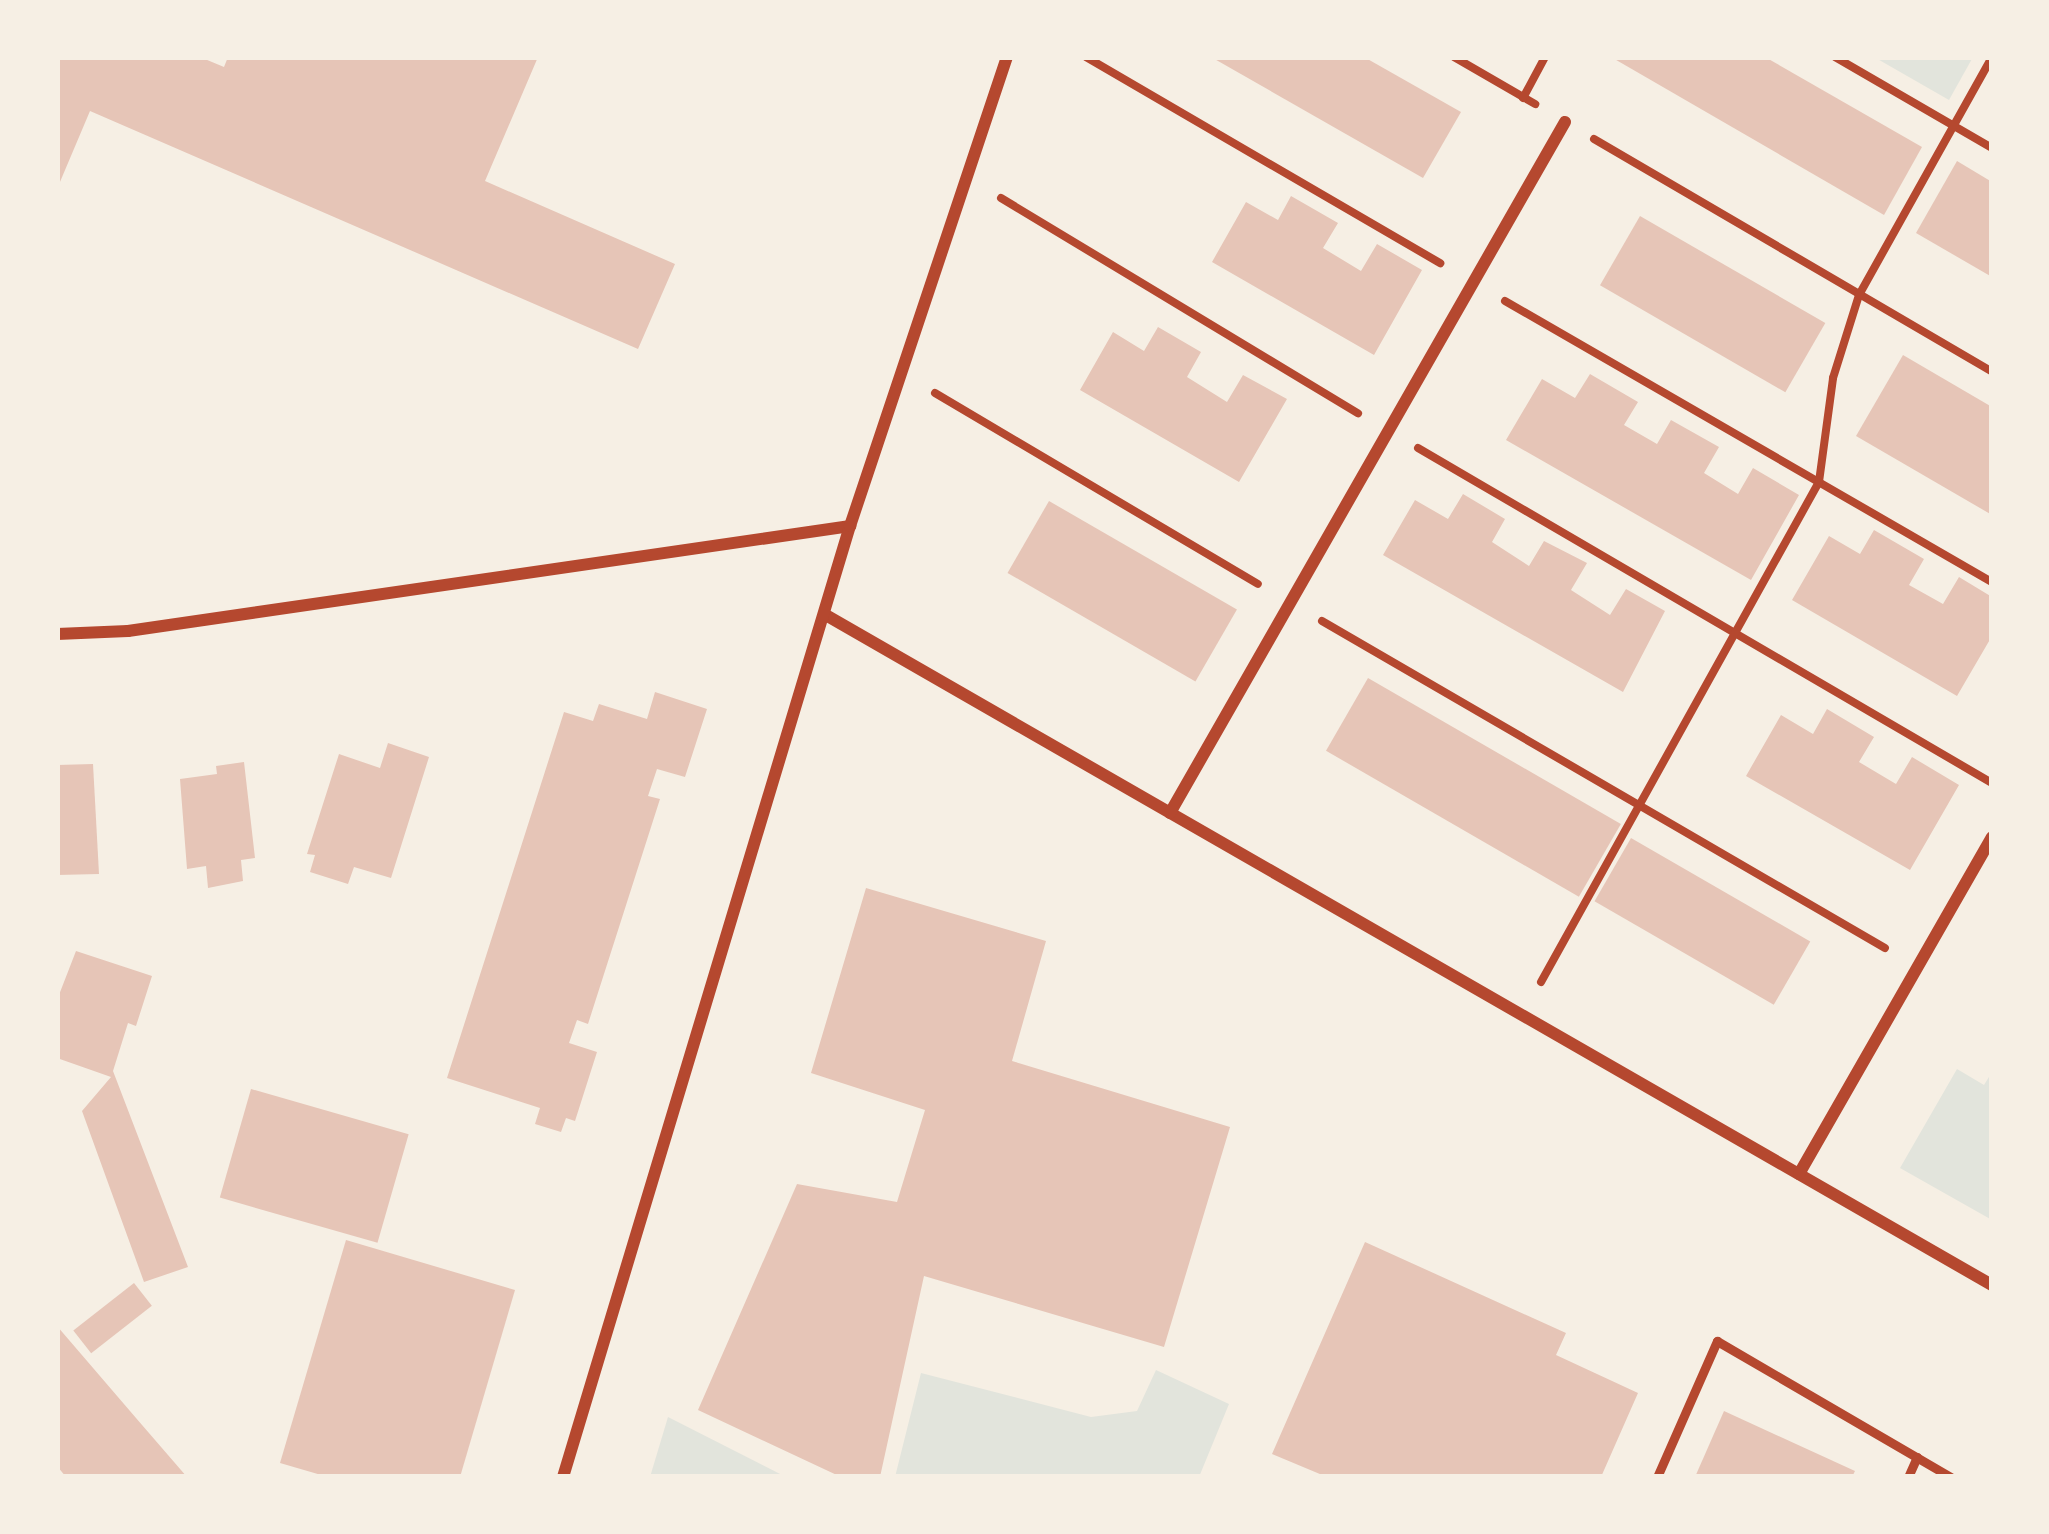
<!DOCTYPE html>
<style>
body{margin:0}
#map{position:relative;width:2049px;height:1534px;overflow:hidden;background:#f6efe4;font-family:"Nunito Sans",sans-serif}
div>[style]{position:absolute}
.green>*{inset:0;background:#e2e4dc}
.building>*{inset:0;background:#e6c5b7;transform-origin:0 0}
.path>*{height:8px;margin:-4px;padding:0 4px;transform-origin:4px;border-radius:4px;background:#b5482f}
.service>*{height:9px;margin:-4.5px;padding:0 4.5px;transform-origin:4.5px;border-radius:4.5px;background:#b5482f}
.minor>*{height:12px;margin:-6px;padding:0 6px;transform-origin:6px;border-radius:6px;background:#b5482f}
span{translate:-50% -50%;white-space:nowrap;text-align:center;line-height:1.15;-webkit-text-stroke:12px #f6efe4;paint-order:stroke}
.frame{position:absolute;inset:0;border:60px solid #f6efe4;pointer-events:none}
</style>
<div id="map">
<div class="green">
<i style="clip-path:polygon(1874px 57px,1973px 57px,1949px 100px)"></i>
<i style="clip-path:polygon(1957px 1069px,1984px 1085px,1992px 1072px,1992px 1220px,1900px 1168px)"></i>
<i style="clip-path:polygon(1156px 1370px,1229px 1404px,1199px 1477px,895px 1477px,921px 1373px,1091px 1417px,1137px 1411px)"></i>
<i style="clip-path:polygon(668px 1417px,786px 1477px,650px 1477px)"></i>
</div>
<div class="building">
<i style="clip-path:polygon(57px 57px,200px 57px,224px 67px,228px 57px,538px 57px,485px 181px,675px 264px,638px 349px,90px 111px,57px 189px)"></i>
<i style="clip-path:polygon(1211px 57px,1364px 57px,1461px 112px,1423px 178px)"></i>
<i style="clip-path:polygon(1611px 57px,1765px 57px,1922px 147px,1884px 215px)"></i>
<i style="clip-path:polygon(1957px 161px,1992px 182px,1992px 277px,1916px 233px)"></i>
<i style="clip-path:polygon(1291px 196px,1338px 223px,1323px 248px,1361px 271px,1377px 244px,1422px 270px,1374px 355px,1212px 262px,1246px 202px,1278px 220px)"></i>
<i style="left:1640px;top:216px;width:214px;height:80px;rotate:30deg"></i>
<i style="clip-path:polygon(1158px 327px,1201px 352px,1187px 377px,1227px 402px,1243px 375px,1287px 399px,1239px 482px,1080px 390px,1113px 332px,1144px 351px)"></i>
<i style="clip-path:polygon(1903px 355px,1992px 407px,1992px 515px,1856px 436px)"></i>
<i style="clip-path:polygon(1590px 374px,1638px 402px,1624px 425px,1657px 444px,1671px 420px,1719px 447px,1704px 473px,1738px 494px,1753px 468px,1799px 495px,1751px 580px,1506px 440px,1542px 379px,1575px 398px)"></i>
<i style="clip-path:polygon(1463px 494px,1505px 519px,1492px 542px,1529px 566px,1544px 541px,1587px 563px,1571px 590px,1610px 615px,1626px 589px,1665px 611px,1623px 692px,1383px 555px,1415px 500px,1448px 519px)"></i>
<i style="left:1049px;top:501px;width:217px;height:83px;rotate:30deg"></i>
<i style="clip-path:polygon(1874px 530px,1924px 559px,1909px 585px,1943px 604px,1959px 577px,1992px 597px,1992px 636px,1957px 696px,1792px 600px,1829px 536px,1860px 554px)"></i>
<i style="left:1368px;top:678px;width:292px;height:84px;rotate:30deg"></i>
<i style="clip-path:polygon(655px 692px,707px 709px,685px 777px,657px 769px,648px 796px,660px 799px,588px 1024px,577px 1020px,569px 1043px,597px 1052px,575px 1121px,566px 1118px,561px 1132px,535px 1124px,540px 1108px,447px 1078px,564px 712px,593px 721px,599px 704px,647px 719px)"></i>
<i style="clip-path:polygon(1827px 709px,1874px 737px,1859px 762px,1896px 784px,1912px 757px,1959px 785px,1910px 870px,1746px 776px,1781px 715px,1813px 734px)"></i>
<i style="clip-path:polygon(388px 743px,429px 757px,391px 878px,354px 867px,348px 884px,310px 872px,315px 855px,307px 854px,339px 754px,380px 768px)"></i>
<i style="clip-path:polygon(244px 762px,255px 858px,241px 860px,243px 881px,208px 888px,206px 866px,187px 869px,180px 779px,217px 774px,216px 766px)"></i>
<i style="clip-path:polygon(93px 764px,99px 874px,57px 875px,57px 765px)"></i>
<i style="left:1631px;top:838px;width:207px;height:73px;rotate:30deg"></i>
<i style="clip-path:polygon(866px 888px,1046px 941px,1012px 1061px,1230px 1127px,1164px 1347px,924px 1276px,880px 1477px,841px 1477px,698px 1410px,797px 1184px,897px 1202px,925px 1110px,811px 1073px)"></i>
<i style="clip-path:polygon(76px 951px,152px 976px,136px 1026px,128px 1023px,113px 1071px,188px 1267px,144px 1282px,82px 1111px,111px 1077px,57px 1058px,57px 1000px)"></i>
<i style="left:251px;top:1089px;width:164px;height:113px;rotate:16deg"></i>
<i style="clip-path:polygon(346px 1240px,515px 1290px,460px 1477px,328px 1477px,280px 1463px)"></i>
<i style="clip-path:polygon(1365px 1242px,1566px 1333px,1556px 1355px,1638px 1393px,1601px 1477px,1327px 1477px,1272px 1454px)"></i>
<i style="left:134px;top:1283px;width:29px;height:77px;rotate:52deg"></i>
<i style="clip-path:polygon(57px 1326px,136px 1418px,187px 1477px,66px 1477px,57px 1466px)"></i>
<i style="clip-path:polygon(1724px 1411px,1855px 1471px,1852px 1477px,1695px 1477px)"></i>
</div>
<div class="path">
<i style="left:1086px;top:57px;width:410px;rotate:30.2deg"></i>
<i style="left:1454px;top:57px;width:94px;rotate:30.1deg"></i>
<i style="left:1835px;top:57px;width:181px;rotate:30.1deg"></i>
<i style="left:1523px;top:98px;width:47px;rotate:-61.8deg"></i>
<i style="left:1594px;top:139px;width:461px;rotate:30.3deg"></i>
<i style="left:1001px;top:198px;width:417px;rotate:31.1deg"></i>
<i style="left:1505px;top:301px;width:562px;rotate:29.99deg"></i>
<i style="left:935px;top:393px;width:375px;rotate:30.6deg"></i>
<i style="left:1418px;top:448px;width:665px;rotate:30.27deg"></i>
<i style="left:1322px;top:621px;width:651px;rotate:30.15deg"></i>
<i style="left:1541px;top:982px;width:572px;rotate:-60.93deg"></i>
<i style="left:1819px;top:482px;width:105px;rotate:-82.3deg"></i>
<i style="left:1833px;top:378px;width:87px;rotate:-72.6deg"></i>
<i style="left:1859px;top:295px;width:273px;rotate:-60.8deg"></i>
</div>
<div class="service">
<i style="left:1657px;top:1477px;width:149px;rotate:-66.2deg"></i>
<i style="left:1717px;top:1341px;width:271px;rotate:30.2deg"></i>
<i style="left:1908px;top:1477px;width:22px;rotate:-66deg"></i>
</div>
<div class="minor">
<i style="left:824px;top:614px;width:1347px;rotate:29.88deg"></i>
<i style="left:57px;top:634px;width:71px;rotate:-2.4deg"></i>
<i style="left:128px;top:631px;width:730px;rotate:-8.27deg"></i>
<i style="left:1170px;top:813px;width:796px;rotate:-60.25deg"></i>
<i style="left:1799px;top:1174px;width:388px;rotate:-60.2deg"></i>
<i style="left:563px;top:1477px;width:993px;rotate:-73.21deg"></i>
<i style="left:850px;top:526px;width:495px;rotate:-71.5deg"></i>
</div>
<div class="frame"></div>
</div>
